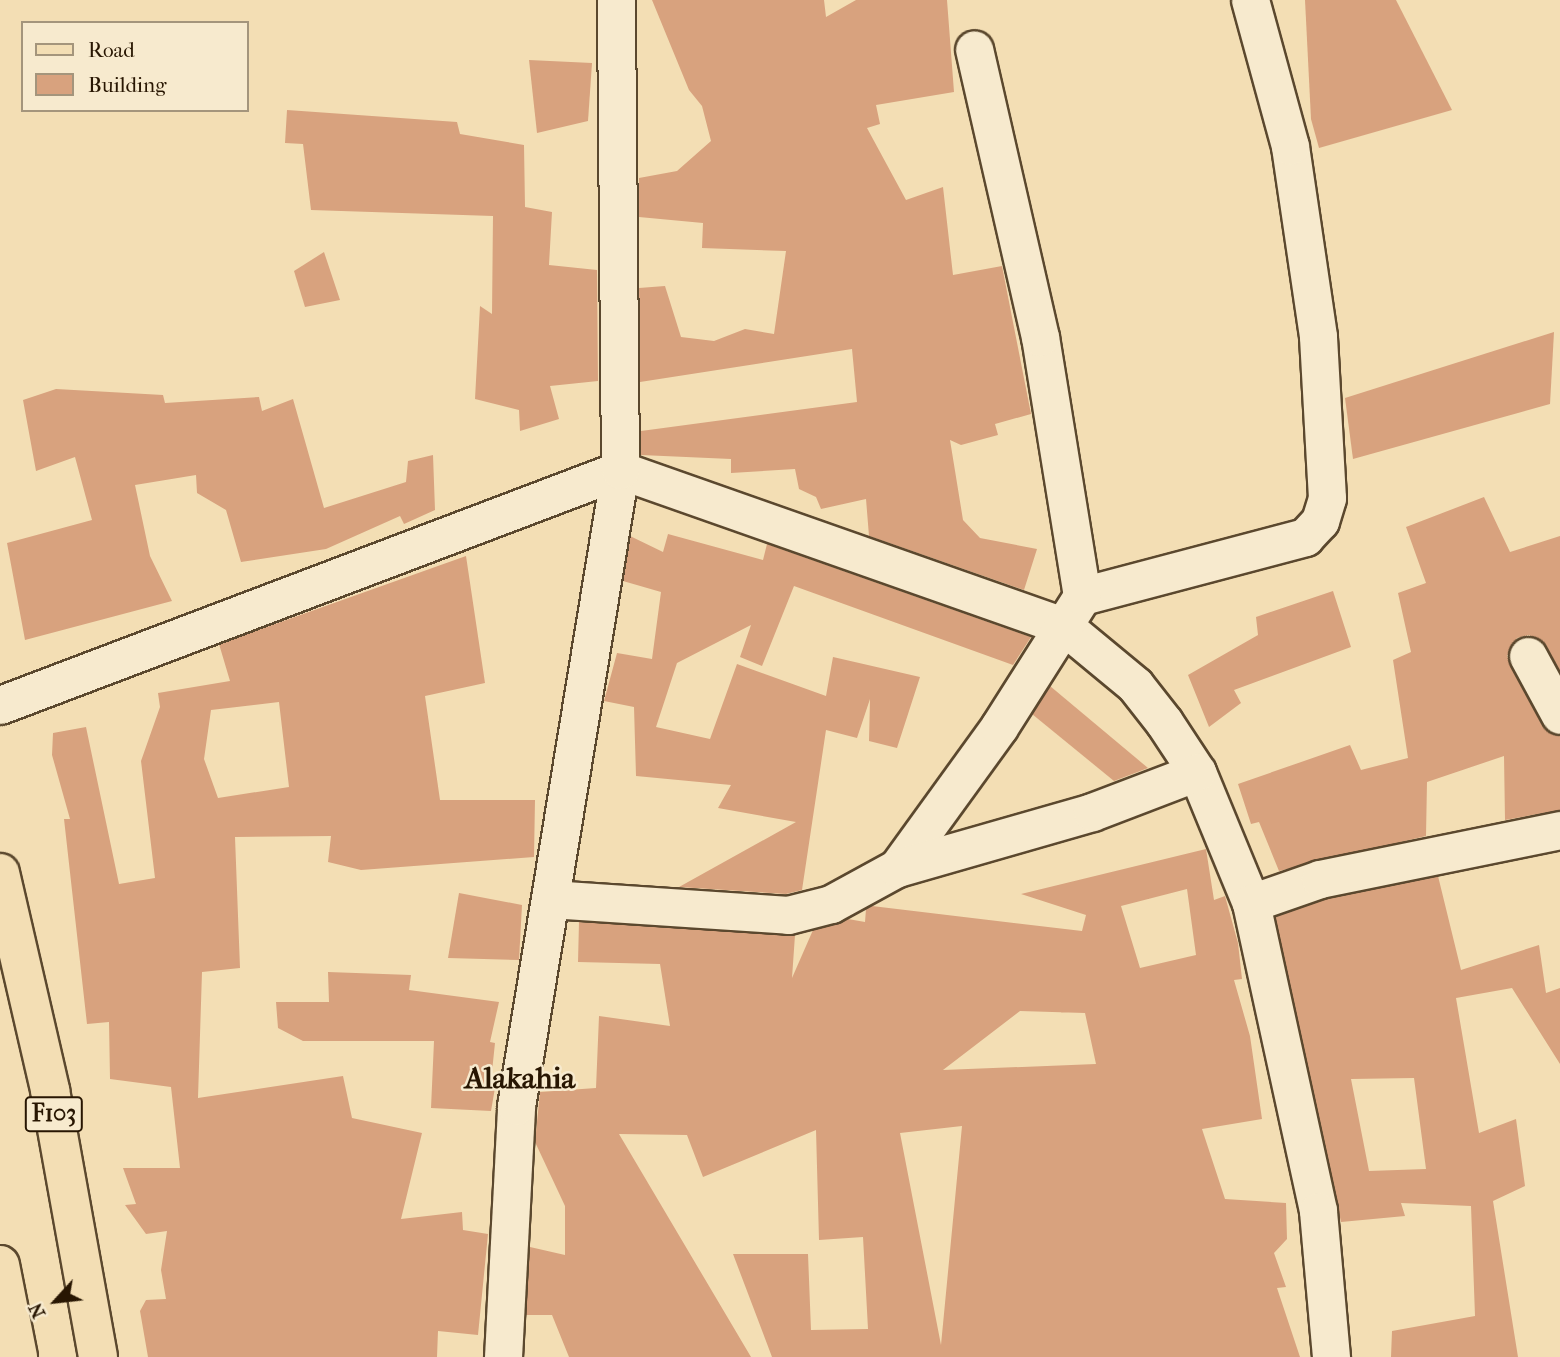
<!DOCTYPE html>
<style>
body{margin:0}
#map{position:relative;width:1560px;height:1357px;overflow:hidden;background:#f3deb4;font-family:"IM FELL French Canon",serif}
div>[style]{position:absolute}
.building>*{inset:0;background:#d8a27e}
.roads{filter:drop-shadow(2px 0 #5b482e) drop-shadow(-2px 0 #5b482e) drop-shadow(0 2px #5b482e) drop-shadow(0 -2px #5b482e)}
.minor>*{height:37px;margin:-18.5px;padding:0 18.5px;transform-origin:18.5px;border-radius:18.5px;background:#f7eace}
.major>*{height:38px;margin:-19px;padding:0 19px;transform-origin:19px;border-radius:19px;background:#f3deb4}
span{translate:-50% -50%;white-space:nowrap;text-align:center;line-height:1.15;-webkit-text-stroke:5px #f7eace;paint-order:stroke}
.shield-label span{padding:2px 5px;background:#f7eace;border:2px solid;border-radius:5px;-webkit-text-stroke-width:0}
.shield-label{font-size:24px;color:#281602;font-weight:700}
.quarter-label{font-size:30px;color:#281602;font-weight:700}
.legend{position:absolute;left:21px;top:21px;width:228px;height:91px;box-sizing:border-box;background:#f7eace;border:2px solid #a4957c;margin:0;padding:9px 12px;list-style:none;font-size:21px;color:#281602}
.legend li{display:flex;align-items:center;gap:14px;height:35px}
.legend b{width:35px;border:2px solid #a4957c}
.north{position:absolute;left:21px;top:1266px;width:70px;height:70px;-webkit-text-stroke:5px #f7eace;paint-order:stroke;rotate:243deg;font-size:19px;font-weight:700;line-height:28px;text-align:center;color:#281602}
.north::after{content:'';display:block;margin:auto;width:24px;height:32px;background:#281602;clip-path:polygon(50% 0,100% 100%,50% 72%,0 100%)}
</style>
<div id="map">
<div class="building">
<i style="clip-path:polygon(652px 0,824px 0,826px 17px,856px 0,947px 0,954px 92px,876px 105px,880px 124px,867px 128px,906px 200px,943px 187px,953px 275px,1002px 266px,1031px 414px,995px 424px,998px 435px,961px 445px,950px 440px,963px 520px,980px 538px,1037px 549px,1024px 590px,869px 536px,866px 499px,821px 509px,816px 497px,799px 489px,795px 469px,731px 473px,731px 459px,641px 455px,641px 431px,857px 402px,852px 349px,640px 382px,639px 288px,665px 286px,681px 337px,714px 341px,745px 329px,774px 334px,786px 251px,702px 248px,703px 223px,639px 217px,639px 178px,677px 171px,711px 141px,702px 106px,689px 90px)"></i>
<i style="clip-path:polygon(1305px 0,1396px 0,1452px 110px,1319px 148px,1311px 119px)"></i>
<i style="clip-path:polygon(529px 60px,592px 63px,588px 121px,537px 133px)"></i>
<i style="clip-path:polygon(287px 110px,457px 122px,460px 134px,524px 145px,525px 207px,552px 212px,549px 265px,597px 270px,598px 381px,550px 386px,559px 419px,520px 431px,519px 410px,475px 399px,480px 306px,492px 314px,493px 216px,311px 210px,303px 144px,285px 143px)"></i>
<i style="clip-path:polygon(324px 252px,340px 300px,305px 307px,294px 271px)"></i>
<i style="clip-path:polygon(1554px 332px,1550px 404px,1353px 459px,1345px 398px)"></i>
<i style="clip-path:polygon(56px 389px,163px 395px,165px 403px,259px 397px,262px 411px,293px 399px,324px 508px,406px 482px,408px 461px,433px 455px,435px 510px,404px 524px,400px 516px,326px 549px,241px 562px,226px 510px,197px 493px,196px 475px,135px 485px,150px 556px,172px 601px,25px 640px,7px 543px,92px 520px,75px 457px,36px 471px,23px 400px)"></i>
<i style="clip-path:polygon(1484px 497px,1510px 552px,1560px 536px,1560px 671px,1546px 645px,1529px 635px,1517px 638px,1507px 656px,1542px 725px,1560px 736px,1560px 810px,1505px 820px,1504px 756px,1427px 782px,1426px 836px,1279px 871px,1259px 822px,1251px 824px,1238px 784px,1350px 745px,1361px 770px,1408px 758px,1393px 660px,1411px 652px,1398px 593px,1426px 583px,1406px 527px)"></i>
<i style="clip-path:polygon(668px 534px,763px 560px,767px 544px,1031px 637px,1013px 665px,794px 586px,762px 666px,740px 657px,751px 625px,677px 663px,656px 727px,710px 739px,737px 664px,826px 696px,833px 657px,920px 677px,897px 748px,869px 741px,870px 699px,857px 738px,826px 730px,802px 890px,786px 894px,679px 887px,796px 822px,718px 808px,731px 785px,636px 776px,634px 707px,604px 701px,617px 653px,652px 659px,661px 592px,623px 581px,630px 536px,663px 552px)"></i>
<i style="clip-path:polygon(evenodd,466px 556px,485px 683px,425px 696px,440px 800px,535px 800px,534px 857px,361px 870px,328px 862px,331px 836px,235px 837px,240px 968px,202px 972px,198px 1098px,343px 1076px,352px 1118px,422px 1133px,401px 1219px,462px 1212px,463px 1230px,488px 1234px,478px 1335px,438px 1331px,437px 1357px,148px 1357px,140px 1311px,146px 1300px,166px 1299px,161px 1270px,167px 1231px,146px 1234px,125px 1205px,136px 1204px,123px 1168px,180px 1168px,171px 1087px,110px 1079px,109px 1022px,87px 1024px,64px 819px,70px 819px,52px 755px,53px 733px,86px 727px,119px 884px,155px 878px,141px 761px,160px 707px,158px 693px,230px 681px,219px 644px,466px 556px,279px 702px,289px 787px,218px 798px,204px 759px,211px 710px,279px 702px)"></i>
<i style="clip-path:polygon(1333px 591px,1351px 647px,1234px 690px,1241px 703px,1209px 727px,1188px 675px,1258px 635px,1256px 617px)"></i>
<i style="clip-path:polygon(1050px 686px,1148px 768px,1114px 781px,1032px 714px)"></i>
<i style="clip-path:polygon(evenodd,1206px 849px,1214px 900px,1225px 896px,1238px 943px,1242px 979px,1234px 980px,1250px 1036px,1262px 1119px,1202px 1129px,1225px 1199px,1286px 1203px,1287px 1239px,1274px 1253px,1286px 1287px,1277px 1288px,1300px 1357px,772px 1357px,733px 1254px,808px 1254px,811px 1330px,868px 1329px,863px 1237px,819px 1240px,816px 1130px,703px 1177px,687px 1135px,619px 1134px,751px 1357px,569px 1357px,552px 1315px,526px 1315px,530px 1247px,565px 1255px,565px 1206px,535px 1142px,540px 1092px,596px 1088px,599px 1016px,670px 1026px,660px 964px,578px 962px,579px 922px,795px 935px,792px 978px,813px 930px,848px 919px,865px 922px,866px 909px,872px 906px,1082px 931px,1086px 915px,1021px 894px,1206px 849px,1187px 889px,1196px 955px,1140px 968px,1121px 906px,1187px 889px,1206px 849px,1020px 1011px,1085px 1013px,1096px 1064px,943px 1070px,1020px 1011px,1206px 849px,962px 1126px,941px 1345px,900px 1133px,962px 1126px)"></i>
<i style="clip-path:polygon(evenodd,1438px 876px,1461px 970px,1539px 945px,1546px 993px,1560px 988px,1560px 1064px,1512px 988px,1456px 998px,1479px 1133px,1516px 1119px,1525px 1186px,1493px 1201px,1518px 1357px,1391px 1357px,1392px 1331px,1475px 1316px,1471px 1206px,1401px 1203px,1405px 1216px,1341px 1222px,1275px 917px,1326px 899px,1438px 876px,1414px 1078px,1426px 1169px,1369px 1171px,1351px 1079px,1414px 1078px)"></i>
<i style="clip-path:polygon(459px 893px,522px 905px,519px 960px,448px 958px)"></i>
<i style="clip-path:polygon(328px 972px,411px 975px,409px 990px,499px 1002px,490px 1042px,495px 1043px,491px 1081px,496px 1082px,491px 1111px,431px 1108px,434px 1041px,303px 1041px,278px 1028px,276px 1002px,329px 1002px)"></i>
</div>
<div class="roads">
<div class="minor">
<i style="left:1082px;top:596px;width:231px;rotate:-14.8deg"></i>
<i style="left:1305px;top:537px;width:22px;rotate:-47deg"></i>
<i style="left:1320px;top:521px;width:24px;rotate:-73deg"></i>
<i style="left:1327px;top:498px;width:162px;rotate:-93.2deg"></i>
<i style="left:1318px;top:336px;width:192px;rotate:-98.4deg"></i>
<i style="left:1290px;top:146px;width:151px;rotate:-105.3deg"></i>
<i style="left:1528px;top:656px;width:67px;rotate:61.5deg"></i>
<i style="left:0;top:705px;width:663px;rotate:-20.76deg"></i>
<i style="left:620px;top:470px;width:472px;rotate:19.4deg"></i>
<i style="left:1065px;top:627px;width:91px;rotate:39.6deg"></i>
<i style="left:1135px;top:685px;width:47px;rotate:51.9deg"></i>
<i style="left:1164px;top:722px;width:60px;rotate:56.6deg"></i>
<i style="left:1197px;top:772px;width:142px;rotate:67.6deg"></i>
<i style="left:1251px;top:903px;width:315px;rotate:77.7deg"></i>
<i style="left:1318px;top:1211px;width:147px;rotate:84.9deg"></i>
<i style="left:897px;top:868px;width:174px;rotate:-54.1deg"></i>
<i style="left:999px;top:727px;width:155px;rotate:-57.6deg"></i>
<i style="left:1082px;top:596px;width:262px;rotate:-99.2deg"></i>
<i style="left:1040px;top:337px;width:295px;rotate:-102.9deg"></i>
<i style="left:550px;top:899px;width:239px;rotate:3.8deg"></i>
<i style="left:788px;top:915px;width:44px;rotate:-14.3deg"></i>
<i style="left:831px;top:904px;width:75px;rotate:-28.6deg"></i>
<i style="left:897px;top:868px;width:203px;rotate:-16deg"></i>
<i style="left:1092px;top:812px;width:112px;rotate:-20.9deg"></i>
<i style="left:1251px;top:903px;width:73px;rotate:-19.2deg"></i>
<i style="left:1320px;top:879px;width:245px;rotate:-11.5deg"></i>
<i style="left:503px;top:1357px;width:251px;rotate:-87deg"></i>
<i style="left:516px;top:1106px;width:644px;rotate:-80.71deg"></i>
<i style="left:620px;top:470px;width:470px;rotate:-90.5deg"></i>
</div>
<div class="major">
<i style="left:0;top:873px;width:223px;rotate:77deg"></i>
<i style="left:50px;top:1090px;width:271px;rotate:79.8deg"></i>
<i style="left:0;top:1265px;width:94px;rotate:78.9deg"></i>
</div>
</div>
<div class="shield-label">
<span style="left:54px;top:1114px">F103</span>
</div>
<div class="quarter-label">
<span style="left:520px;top:1079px">Alakahia</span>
</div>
<ul class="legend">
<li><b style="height:9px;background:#f3deb4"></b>Road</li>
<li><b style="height:19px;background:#d8a27e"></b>Building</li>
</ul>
<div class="north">N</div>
</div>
